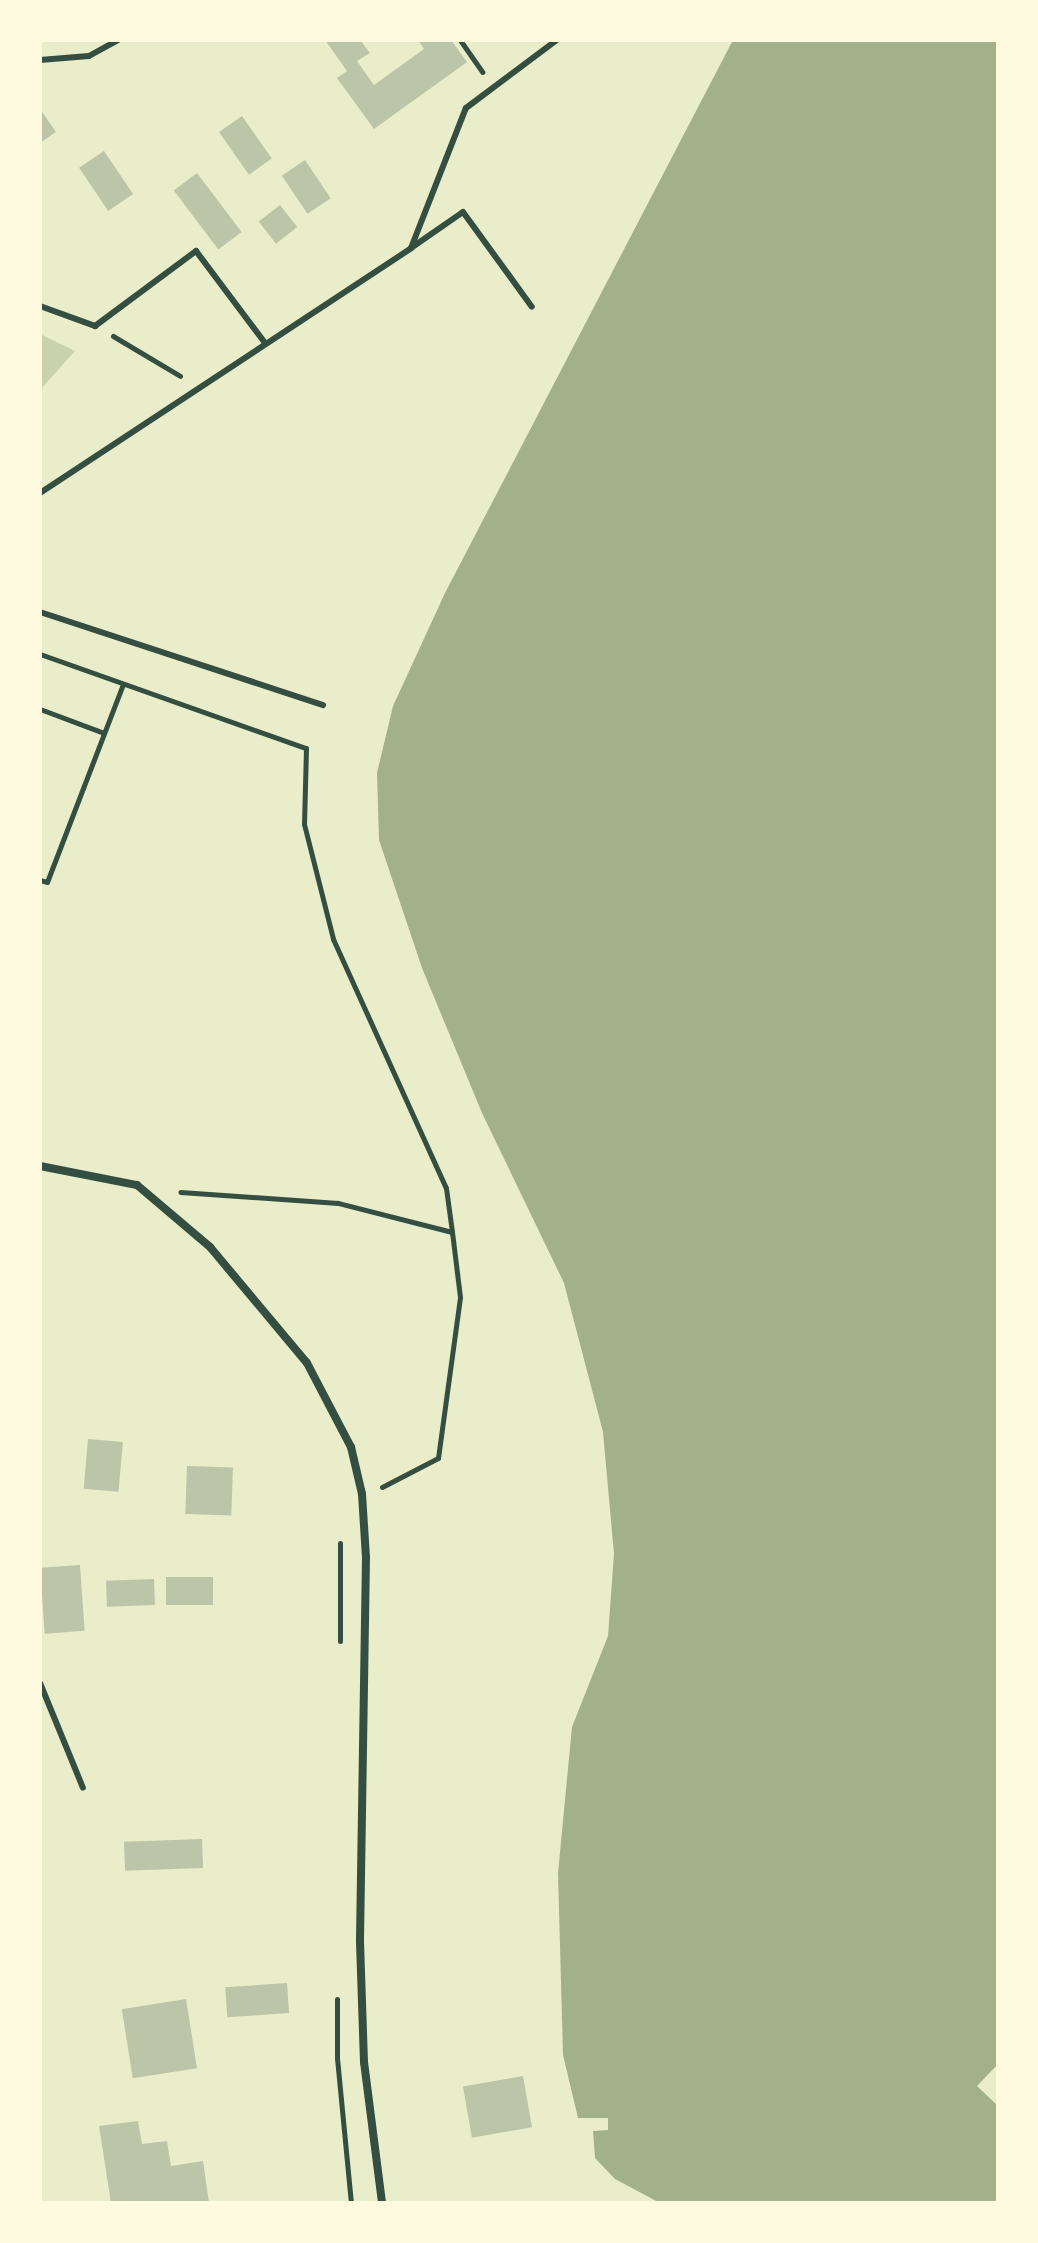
<!DOCTYPE html>
<style>
body{margin:0}
#map{position:relative;width:1038px;height:2243px;overflow:hidden;background:#e9edc9;font-family:"Noto Sans",sans-serif}
div>[style]{position:absolute}
.green>*{inset:0;background:#cad2ad}
.water>*{inset:0;background:#a3b18a}
.pier>*{inset:0;background:#e9edc9}
.building>*{inset:0;background:#bcc5a7;transform-origin:0 0}
.path>*{height:5px;margin:-2.5px;padding:0 2.5px;transform-origin:2.5px;border-radius:2.5px;background:#344e41}
.service>*{height:6px;margin:-3px;padding:0 3px;transform-origin:3px;border-radius:3px;background:#344e41}
.minor>*{height:8px;margin:-4px;padding:0 4px;transform-origin:4px;border-radius:4px;background:#344e41}
span{translate:-50% -50%;white-space:nowrap;text-align:center;line-height:1.15;-webkit-text-stroke:8px #fefae0;paint-order:stroke}
.frame{position:absolute;inset:0;border:42px solid #fefae0;pointer-events:none}
</style>
<div id="map">
<div class="green">
<i style="clip-path:polygon(40px 334px,75px 351px,40px 390px)"></i>
</div>
<div class="water">
<i style="clip-path:polygon(733px 40px,998px 40px,998px 2203px,660px 2203px,615px 2179px,595px 2158px,593px 2131px,608px 2130px,608px 2118px,578px 2118px,563px 2055px,558px 1873px,572px 1727px,608px 1636px,614px 1554px,603px 1432px,564px 1283px,482px 1113px,422px 968px,379px 840px,377px 773px,393px 706px,445px 593px)"></i>
</div>
<div class="pier">
<i style="clip-path:polygon(998px 2064px,998px 2106px,977px 2086px)"></i>
</div>
<div class="building">
<i style="clip-path:polygon(325px 40px,360px 40px,370px 53px,357px 61px,374px 85px,424px 49px,418px 40px,451px 40px,467px 62px,374px 129px,337px 78px,347px 71px)"></i>
<i style="clip-path:polygon(40px 109px,56px 132px,40px 143px)"></i>
<i style="left:242px;top:116px;width:52px;height:28px;rotate:55deg"></i>
<i style="left:104px;top:151px;width:52px;height:30px;rotate:56deg"></i>
<i style="left:305px;top:160px;width:46px;height:28px;rotate:56deg"></i>
<i style="left:197px;top:173px;width:74px;height:29px;rotate:53deg"></i>
<i style="left:280px;top:205px;width:28px;height:27px;rotate:52deg"></i>
<i style="left:88px;top:1439px;width:35px;height:50px;rotate:5deg"></i>
<i style="left:187px;top:1466px;width:46px;height:48px;rotate:2deg"></i>
<i style="left:80px;top:1565px;width:66px;height:40px;rotate:86deg"></i>
<i style="left:166px;top:1577px;width:47px;height:28px"></i>
<i style="left:154px;top:1579px;width:26px;height:48px;rotate:88deg"></i>
<i style="left:202px;top:1839px;width:29px;height:78px;rotate:88deg"></i>
<i style="left:287px;top:1983px;width:30px;height:62px;rotate:86deg"></i>
<i style="left:186px;top:1999px;width:70px;height:65px;rotate:81deg"></i>
<i style="left:523px;top:2076px;width:52px;height:61px;rotate:80deg"></i>
<i style="clip-path:polygon(138px 2121px,142px 2144px,167px 2141px,171px 2166px,203px 2161px,209px 2203px,111px 2203px,99px 2126px)"></i>
</div>
<div class="path">
<i style="left:460px;top:40px;width:39px;rotate:55deg"></i>
<i style="left:113px;top:336px;width:78px;rotate:30.8deg"></i>
<i style="left:40px;top:654px;width:282px;rotate:19.5deg"></i>
<i style="left:306px;top:748px;width:76px;rotate:91.5deg"></i>
<i style="left:304px;top:824px;width:119px;rotate:75.8deg"></i>
<i style="left:333px;top:939px;width:273px;rotate:65.6deg"></i>
<i style="left:446px;top:1188px;width:44px;rotate:82.2deg"></i>
<i style="left:452px;top:1232px;width:118px;rotate:-165.7deg"></i>
<i style="left:338px;top:1203px;width:158px;rotate:-176deg"></i>
<i style="left:40px;top:709px;width:68px;rotate:20.6deg"></i>
<i style="left:40px;top:880px;width:7px;rotate:16deg"></i>
<i style="left:47px;top:882px;width:212px;rotate:-69deg"></i>
<i style="left:382px;top:1487px;width:63px;rotate:-27.4deg"></i>
<i style="left:438px;top:1458px;width:162px;rotate:-82.2deg"></i>
<i style="left:460px;top:1297px;width:65px;rotate:-97deg"></i>
<i style="left:340px;top:1641px;width:98px;rotate:-90deg"></i>
<i style="left:337px;top:1999px;width:59px;rotate:90deg"></i>
<i style="left:337px;top:2058px;width:146px;rotate:84.5deg"></i>
</div>
<div class="service">
<i style="left:40px;top:60px;width:49px;rotate:-4.7deg"></i>
<i style="left:89px;top:56px;width:33px;rotate:-29deg"></i>
<i style="left:411px;top:248px;width:63px;rotate:-34.7deg"></i>
<i style="left:463px;top:212px;width:117px;rotate:54deg"></i>
<i style="left:40px;top:306px;width:59px;rotate:20deg"></i>
<i style="left:95px;top:326px;width:126px;rotate:-36.6deg"></i>
<i style="left:196px;top:251px;width:115px;rotate:53.1deg"></i>
<i style="left:40px;top:493px;width:445px;rotate:-33.4deg"></i>
<i style="left:411px;top:248px;width:150px;rotate:-68.6deg"></i>
<i style="left:466px;top:108px;width:114px;rotate:-36.8deg"></i>
<i style="left:40px;top:612px;width:298px;rotate:18.2deg"></i>
<i style="left:40px;top:1683px;width:113px;rotate:67.7deg"></i>
</div>
<div class="minor">
<i style="left:40px;top:1166px;width:99px;rotate:11.1deg"></i>
<i style="left:137px;top:1185px;width:96px;rotate:40.3deg"></i>
<i style="left:210px;top:1247px;width:151px;rotate:50.1deg"></i>
<i style="left:307px;top:1363px;width:95px;rotate:62.4deg"></i>
<i style="left:351px;top:1447px;width:48px;rotate:76.8deg"></i>
<i style="left:362px;top:1494px;width:63px;rotate:86.4deg"></i>
<i style="left:366px;top:1557px;width:385px;rotate:90.9deg"></i>
<i style="left:360px;top:1942px;width:120px;rotate:88.1deg"></i>
<i style="left:364px;top:2062px;width:142px;rotate:82.7deg"></i>
</div>
<div class="frame"></div>
</div>
